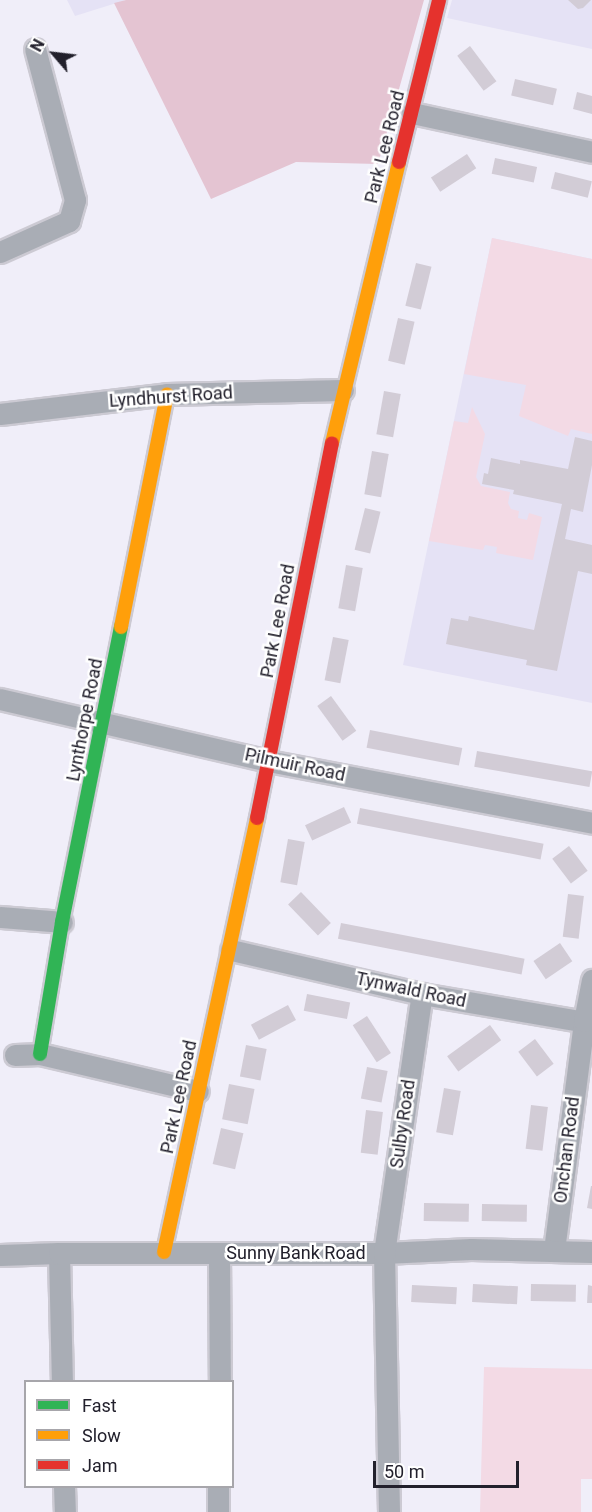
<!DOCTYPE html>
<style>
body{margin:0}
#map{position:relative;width:592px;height:1512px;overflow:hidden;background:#f0eef9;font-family:Roboto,sans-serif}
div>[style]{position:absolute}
.built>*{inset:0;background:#e5e2f5}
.green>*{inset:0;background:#f3dae5}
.forest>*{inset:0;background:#e4c4d2}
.building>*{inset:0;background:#d2ccd6;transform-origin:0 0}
.roads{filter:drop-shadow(2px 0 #cccad3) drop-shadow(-2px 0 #cccad3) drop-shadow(0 2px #cccad3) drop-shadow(0 -2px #cccad3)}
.street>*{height:21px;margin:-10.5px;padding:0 10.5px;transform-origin:10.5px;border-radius:10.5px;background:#a9adb5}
.fast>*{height:14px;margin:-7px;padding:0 7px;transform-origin:7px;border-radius:7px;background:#30b455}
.slow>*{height:14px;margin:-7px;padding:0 7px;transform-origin:7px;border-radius:7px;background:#ff9f0a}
.jam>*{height:14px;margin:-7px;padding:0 7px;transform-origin:7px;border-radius:7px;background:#e5322d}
span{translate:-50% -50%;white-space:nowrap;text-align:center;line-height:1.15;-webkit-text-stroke:5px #fff;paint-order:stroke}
.street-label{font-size:18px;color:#22202c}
.legend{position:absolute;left:24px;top:1380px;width:210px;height:108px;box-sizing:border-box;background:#fff;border:2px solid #a7a6ab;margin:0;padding:8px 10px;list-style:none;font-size:18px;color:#22202c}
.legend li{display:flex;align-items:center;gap:12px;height:30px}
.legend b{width:30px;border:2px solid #a7a6ab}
.north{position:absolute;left:24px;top:24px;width:60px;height:60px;-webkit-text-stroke:4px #fff;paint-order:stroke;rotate:298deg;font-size:16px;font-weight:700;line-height:24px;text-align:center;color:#22202c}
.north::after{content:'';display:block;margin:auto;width:21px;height:27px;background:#22202c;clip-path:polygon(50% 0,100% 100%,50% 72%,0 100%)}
.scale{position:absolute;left:373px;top:1461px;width:146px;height:27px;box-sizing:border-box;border:3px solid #22202c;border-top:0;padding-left:8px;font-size:18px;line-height:21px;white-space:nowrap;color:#22202c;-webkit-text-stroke:4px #fff;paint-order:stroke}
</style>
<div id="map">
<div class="built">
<i style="clip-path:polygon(67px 0,126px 0,75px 16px)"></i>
<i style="clip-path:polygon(452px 0,592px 0,592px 49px,447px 18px)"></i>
<i style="clip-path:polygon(492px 238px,592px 259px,592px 703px,403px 665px)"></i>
</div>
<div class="green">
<i style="clip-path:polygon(492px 238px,592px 259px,592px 434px,571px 429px,568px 436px,519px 416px,526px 385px,464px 374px)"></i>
<i style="clip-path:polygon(472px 407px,485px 434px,476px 477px,481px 486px,510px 492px,508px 503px,511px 509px,519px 511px,518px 518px,527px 520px,529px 513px,542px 517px,533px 560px,496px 553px,497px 547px,485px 545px,483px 550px,429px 541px,454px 421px,468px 423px)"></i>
<i style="clip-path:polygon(484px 1367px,592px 1369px,592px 1479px,581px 1479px,581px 1512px,480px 1512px)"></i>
</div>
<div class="forest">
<i style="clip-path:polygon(126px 0,424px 0,378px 164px,296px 162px,211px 199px,114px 3px)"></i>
</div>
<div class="building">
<i style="clip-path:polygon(568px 0,591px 0,583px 8px,578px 9px)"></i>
<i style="left:470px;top:46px;width:44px;height:16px;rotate:53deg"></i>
<i style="left:515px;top:79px;width:43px;height:17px;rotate:13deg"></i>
<i style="clip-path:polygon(577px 92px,592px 96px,592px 114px,573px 109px)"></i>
<i style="left:467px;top:154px;width:17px;height:43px;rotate:57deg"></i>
<i style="left:495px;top:158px;width:43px;height:16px;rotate:12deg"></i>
<i style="left:555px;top:172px;width:38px;height:17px;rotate:14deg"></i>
<i style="left:416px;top:263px;width:16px;height:44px;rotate:14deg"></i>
<i style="left:398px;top:318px;width:17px;height:44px;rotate:13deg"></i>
<i style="left:384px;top:391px;width:17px;height:44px;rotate:10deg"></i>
<i style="clip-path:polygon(575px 437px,592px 441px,592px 465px,583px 512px,571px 509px,565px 539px,592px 545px,592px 574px,578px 571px,557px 671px,526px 665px,527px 660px,446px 644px,451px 618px,468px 621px,469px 616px,534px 630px,562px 504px,513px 494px,514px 490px,482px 484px,484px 473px,488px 474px,491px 458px,520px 464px,520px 460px,568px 469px)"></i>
<i style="left:372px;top:451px;width:17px;height:44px;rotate:10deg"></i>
<i style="left:365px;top:508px;width:16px;height:43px;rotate:14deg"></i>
<i style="left:346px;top:565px;width:17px;height:44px;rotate:10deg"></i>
<i style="left:333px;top:637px;width:16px;height:44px;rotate:11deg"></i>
<i style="left:331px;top:696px;width:43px;height:17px;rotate:54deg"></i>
<i style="left:370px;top:730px;width:94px;height:18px;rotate:11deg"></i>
<i style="left:477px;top:751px;width:117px;height:16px;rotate:10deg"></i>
<i style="left:344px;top:807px;width:17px;height:43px;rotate:65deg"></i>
<i style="left:360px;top:808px;width:187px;height:16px;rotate:11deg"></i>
<i style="left:288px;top:839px;width:17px;height:44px;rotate:10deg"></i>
<i style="left:569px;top:846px;width:31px;height:21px;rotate:53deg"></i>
<i style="left:301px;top:892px;width:43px;height:18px;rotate:46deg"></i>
<i style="left:568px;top:894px;width:16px;height:43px;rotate:7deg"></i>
<i style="left:341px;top:923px;width:187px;height:16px;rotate:11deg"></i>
<i style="left:560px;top:943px;width:22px;height:32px;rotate:56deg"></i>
<i style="left:307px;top:994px;width:44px;height:17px;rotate:11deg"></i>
<i style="left:288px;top:1005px;width:17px;height:42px;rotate:62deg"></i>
<i style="left:367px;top:1016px;width:44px;height:17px;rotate:57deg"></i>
<i style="left:490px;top:1025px;width:19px;height:53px;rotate:54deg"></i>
<i style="left:535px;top:1039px;width:31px;height:21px;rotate:53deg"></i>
<i style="left:246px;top:1045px;width:21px;height:32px;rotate:11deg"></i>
<i style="left:367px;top:1067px;width:21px;height:32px;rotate:11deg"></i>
<i style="left:229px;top:1084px;width:26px;height:36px;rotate:11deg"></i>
<i style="left:444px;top:1088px;width:17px;height:45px;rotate:10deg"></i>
<i style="left:531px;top:1105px;width:17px;height:44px;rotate:7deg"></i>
<i style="left:366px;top:1110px;width:17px;height:43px;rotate:7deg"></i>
<i style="left:221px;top:1128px;width:23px;height:37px;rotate:13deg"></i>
<i style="clip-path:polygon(591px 1186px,592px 1186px,592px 1209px,587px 1208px)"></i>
<i style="left:424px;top:1203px;width:45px;height:18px;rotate:1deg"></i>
<i style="left:482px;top:1204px;width:45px;height:17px;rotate:1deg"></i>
<i style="left:473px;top:1284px;width:45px;height:18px;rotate:3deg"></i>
<i style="left:531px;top:1284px;width:45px;height:17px;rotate:1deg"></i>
<i style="left:412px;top:1285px;width:45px;height:17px;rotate:3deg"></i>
<i style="clip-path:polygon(588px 1285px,592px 1286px,592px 1303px,587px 1303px)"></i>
</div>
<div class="roads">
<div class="street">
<i style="left:412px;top:113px;width:184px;rotate:12.2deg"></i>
<i style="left:0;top:252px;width:76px;rotate:-24.2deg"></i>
<i style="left:69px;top:221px;width:22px;rotate:-74deg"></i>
<i style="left:75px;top:200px;width:156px;rotate:-104.8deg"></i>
<i style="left:0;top:414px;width:168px;rotate:-6.8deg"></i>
<i style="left:167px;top:394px;width:176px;rotate:-1.3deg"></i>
<i style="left:0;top:699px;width:275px;rotate:13deg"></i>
<i style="left:268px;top:761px;width:330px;rotate:10.8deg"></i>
<i style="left:0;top:917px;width:62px;rotate:4.6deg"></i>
<i style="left:231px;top:950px;width:196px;rotate:13deg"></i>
<i style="left:422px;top:994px;width:172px;rotate:9.7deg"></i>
<i style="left:15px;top:1055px;width:25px;rotate:-2deg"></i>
<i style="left:40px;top:1054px;width:162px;rotate:13.2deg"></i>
<i style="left:554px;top:1250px;width:231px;rotate:-82.5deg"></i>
<i style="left:584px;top:1021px;width:42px;rotate:-79deg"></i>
<i style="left:59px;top:1253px;width:129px;rotate:88.7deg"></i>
<i style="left:219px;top:1254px;width:128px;rotate:89.6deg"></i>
<i style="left:0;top:1255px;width:59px;rotate:-1.9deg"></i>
<i style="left:59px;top:1253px;width:325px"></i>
<i style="left:384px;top:1253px;width:87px;rotate:-2.6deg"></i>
<i style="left:471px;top:1249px;width:121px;rotate:1.4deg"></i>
<i style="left:64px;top:1486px;width:26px;rotate:88deg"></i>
<i style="left:218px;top:1512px;width:26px;rotate:-90deg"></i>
<i style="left:389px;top:1512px;width:259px;rotate:-91.1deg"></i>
<i style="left:384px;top:1253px;width:262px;rotate:-81.7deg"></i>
</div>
<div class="fast">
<i style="left:40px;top:1054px;width:134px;rotate:-80.5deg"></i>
<i style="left:62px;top:922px;width:301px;rotate:-78.7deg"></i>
</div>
<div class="slow">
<i style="left:332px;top:443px;width:289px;rotate:-76.6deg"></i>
<i style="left:121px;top:627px;width:237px;rotate:-78.8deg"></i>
<i style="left:164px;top:1252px;width:444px;rotate:-77.9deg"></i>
</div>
<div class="jam">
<i style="left:399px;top:162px;width:167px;rotate:-76.1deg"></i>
<i style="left:257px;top:818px;width:382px;rotate:-78.7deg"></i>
</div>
</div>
<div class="street-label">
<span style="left:385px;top:147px;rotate:-76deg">Park Lee Road</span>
<span style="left:171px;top:397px;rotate:-4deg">Lyndhurst Road</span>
<span style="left:278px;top:621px;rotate:-79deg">Park Lee Road</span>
<span style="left:85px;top:720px;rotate:-79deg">Lynthorpe Road</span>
<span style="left:295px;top:765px;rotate:12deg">Pilmuir Road</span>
<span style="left:411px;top:990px;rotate:12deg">Tynwald Road</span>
<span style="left:179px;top:1097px;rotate:-78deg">Park Lee Road</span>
<span style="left:403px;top:1124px;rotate:-82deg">Sulby Road</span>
<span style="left:567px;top:1150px;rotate:-83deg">Onchan Road</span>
<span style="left:296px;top:1253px">Sunny Bank Road</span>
</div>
<ul class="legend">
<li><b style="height:8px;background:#30b455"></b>Fast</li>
<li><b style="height:8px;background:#ff9f0a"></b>Slow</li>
<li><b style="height:8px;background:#e5322d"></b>Jam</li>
</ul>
<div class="north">N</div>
<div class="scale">50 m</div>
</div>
